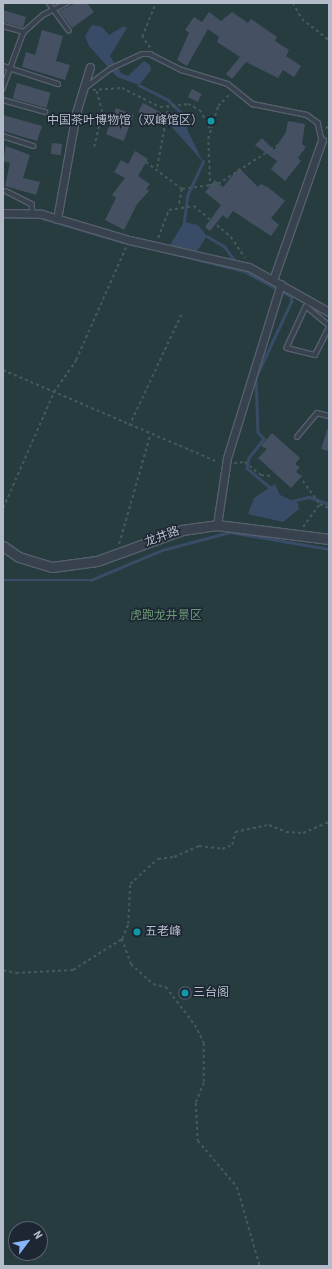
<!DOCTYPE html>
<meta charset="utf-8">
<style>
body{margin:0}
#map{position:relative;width:332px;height:1269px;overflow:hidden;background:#242f3e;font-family:"Roboto Condensed","Noto Sans SC",sans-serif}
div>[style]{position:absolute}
.green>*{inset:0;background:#263c3f}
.water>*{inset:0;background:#394c67}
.stream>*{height:2.5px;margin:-1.25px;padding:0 1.25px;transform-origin:1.25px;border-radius:1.25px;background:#394c67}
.building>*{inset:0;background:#455162;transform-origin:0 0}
.round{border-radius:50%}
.path>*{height:1.5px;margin-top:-0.75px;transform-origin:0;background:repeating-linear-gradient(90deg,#44595c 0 3px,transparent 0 6px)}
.roads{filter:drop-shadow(1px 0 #565f6c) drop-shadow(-1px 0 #565f6c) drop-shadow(0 1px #565f6c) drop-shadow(0 -1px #565f6c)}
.service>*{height:3.5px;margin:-1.75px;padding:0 1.75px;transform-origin:1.75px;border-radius:1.75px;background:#38414e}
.minor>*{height:7px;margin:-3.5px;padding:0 3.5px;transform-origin:3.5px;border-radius:3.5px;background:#38414e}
.tertiary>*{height:9px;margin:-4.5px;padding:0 4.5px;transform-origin:4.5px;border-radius:4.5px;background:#38414e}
.dots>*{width:11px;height:11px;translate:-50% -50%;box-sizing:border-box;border:2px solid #1d2633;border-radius:50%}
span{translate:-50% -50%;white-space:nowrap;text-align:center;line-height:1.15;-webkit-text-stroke:3px #1d2633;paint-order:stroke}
.poi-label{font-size:12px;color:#b4bcc9}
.right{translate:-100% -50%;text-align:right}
.left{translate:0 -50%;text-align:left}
.street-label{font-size:12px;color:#b4bcc9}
.park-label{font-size:12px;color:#6b9a76}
.frame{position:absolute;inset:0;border:4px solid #b4bcc9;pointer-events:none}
.north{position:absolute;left:8px;top:1221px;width:40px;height:40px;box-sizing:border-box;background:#1d2633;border:1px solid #59626f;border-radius:50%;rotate:58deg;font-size:11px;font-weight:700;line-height:16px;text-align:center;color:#b4bcc9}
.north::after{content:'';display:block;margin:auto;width:14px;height:18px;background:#8ab4f8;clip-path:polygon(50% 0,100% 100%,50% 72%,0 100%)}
</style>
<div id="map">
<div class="green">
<i style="clip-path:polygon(evenodd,3px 3px,329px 3px,329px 1266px,3px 1266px,3px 3px,16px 1229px,40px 1229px,40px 1253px,16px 1253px,16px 1229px)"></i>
</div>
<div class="water">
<i style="clip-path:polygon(92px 25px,102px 27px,109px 35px,124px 26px,127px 28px,110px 56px,121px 73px,128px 76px,144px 61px,150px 65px,151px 70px,139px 85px,117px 77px,89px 46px,85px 36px)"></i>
<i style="clip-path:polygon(173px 123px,186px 127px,203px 162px,169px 124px)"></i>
<i style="clip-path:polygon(184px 222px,198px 225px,207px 236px,197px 251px,170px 245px)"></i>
<i style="clip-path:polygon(275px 484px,280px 495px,298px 503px,299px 509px,283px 522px,248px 514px,254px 498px)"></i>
</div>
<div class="stream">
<i style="left:139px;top:85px;width:33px;rotate:27deg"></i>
<i style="left:168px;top:100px;width:18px;rotate:43deg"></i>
<i style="left:181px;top:112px;width:16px;rotate:72deg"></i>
<i style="left:3px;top:218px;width:39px"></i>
<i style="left:42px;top:218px;width:84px;rotate:16.5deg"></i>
<i style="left:184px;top:222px;width:26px;rotate:-83deg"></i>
<i style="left:187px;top:196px;width:38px;rotate:-65deg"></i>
<i style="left:207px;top:236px;width:21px;rotate:31deg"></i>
<i style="left:225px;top:247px;width:17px;rotate:54deg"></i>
<i style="left:167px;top:252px;width:79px;rotate:13.9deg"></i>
<i style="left:244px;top:271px;width:53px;rotate:28deg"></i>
<i style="left:291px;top:296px;width:5px;rotate:79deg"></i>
<i style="left:292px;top:301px;width:85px;rotate:115.1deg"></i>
<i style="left:256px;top:378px;width:54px;rotate:87.9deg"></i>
<i style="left:258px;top:432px;width:9px;rotate:49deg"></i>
<i style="left:264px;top:439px;width:24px;rotate:128deg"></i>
<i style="left:249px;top:458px;width:10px;rotate:101deg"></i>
<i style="left:247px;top:468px;width:30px;rotate:40deg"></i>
<i style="left:292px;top:501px;width:17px;rotate:-13deg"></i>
<i style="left:309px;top:497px;width:21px;rotate:19deg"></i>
<i style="left:3px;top:580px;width:88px"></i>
<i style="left:91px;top:580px;width:77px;rotate:-22.9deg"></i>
<i style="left:162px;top:550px;width:70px;rotate:-14.8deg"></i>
<i style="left:230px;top:532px;width:100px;rotate:9.7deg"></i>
</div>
<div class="building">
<i style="clip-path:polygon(76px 3px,87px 3px,94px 12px,72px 28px,59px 11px)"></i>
<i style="clip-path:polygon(3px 10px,26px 17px,23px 28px,3px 22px)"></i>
<i style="clip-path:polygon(209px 12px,221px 21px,232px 12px,248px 23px,251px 19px,277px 37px,275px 41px,289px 50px,286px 56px,301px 66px,294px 77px,283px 70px,278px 78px,246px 62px,232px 79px,226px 74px,240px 57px,217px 42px,219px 37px,208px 29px,187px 66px,177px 60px,189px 33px,185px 30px,194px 17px,202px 22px)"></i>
<i style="clip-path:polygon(42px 30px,63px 36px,56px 61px,70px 65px,65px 80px,22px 67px,26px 52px,35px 55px)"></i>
<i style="left:17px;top:83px;width:35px;height:16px;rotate:16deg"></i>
<i style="left:192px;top:89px;width:11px;height:9px;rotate:27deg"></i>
<i style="left:143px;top:103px;width:21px;height:10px;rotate:28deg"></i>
<i style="left:116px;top:108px;width:19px;height:28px;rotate:21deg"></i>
<i style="clip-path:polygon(3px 115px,42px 126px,37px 141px,3px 131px)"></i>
<i style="clip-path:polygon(288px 121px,305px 124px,302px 144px,306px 147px,298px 158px,301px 161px,285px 181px,271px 169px,277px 161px,255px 145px,262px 138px,274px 150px,286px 132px)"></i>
<i style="left:52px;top:143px;width:10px;height:11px;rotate:6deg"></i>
<i style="clip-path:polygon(6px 146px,30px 155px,23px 178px,40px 182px,36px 195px,5px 186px,10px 163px,3px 161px)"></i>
<i style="clip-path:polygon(135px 151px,148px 159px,138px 176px,150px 184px,146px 189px,149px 191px,137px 204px,124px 230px,105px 220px,116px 198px,112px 195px,125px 178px,114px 172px,121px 160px,128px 164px)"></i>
<i style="clip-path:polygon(239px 168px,258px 187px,261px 184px,269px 188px,285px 201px,271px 218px,279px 225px,271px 236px,233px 211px,227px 219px,223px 215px,210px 231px,205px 227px,221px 205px,205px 192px,215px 180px,223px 187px)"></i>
<i style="clip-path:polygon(328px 428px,329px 428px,329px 451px,321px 449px)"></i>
<i style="clip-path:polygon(272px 433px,300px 458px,295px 464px,300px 467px,296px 472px,302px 476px,291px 488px,258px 458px,267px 449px,261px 446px)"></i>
<i class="round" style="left:178px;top:986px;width:14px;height:14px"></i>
</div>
<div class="path">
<i style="left:293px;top:3px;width:18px;rotate:61deg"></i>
<i style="left:302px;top:19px;width:34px;rotate:38deg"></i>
<i style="left:150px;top:48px;width:14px;rotate:-126deg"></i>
<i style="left:142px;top:37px;width:37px;rotate:-68deg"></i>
<i style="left:93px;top:90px;width:29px;rotate:-4deg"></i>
<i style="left:122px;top:88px;width:42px;rotate:26.6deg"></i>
<i style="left:160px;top:107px;width:28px;rotate:-6deg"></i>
<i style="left:188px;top:104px;width:13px;rotate:27deg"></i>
<i style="left:200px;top:110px;width:23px;rotate:61deg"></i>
<i style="left:326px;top:129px;width:9px;rotate:-69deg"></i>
<i style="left:94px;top:147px;width:36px;rotate:-77deg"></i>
<i style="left:102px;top:112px;width:23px;rotate:-105deg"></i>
<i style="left:270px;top:149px;width:12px;rotate:-24deg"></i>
<i style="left:146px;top:162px;width:45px;rotate:36.9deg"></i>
<i style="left:182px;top:189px;width:17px;rotate:100deg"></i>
<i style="left:157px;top:167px;width:61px;rotate:-79.6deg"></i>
<i style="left:210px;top:187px;width:48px;rotate:-92.4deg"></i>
<i style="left:208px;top:139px;width:34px;rotate:-73deg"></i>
<i style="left:218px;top:106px;width:17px;rotate:-45deg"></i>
<i style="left:182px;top:189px;width:36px;rotate:-8deg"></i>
<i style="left:218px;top:184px;width:59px;rotate:-33.1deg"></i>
<i style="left:158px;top:238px;width:30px;rotate:-69deg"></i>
<i style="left:169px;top:210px;width:25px;rotate:-9deg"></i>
<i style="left:194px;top:206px;width:48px;rotate:40deg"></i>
<i style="left:231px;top:237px;width:25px;rotate:56deg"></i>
<i style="left:3px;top:370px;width:234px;rotate:23.2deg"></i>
<i style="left:129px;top:426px;width:123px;rotate:-64.9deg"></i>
<i style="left:234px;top:463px;width:11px;rotate:-5deg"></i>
<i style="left:245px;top:462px;width:21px;rotate:39deg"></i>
<i style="left:261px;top:475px;width:11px;rotate:5deg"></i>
<i style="left:303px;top:481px;width:29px;rotate:54deg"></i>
<i style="left:320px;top:504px;width:10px;rotate:24deg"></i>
<i style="left:3px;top:508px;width:127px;rotate:-66.3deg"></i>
<i style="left:54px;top:392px;width:39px;rotate:-55deg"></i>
<i style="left:76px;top:360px;width:124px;rotate:-66.1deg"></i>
<i style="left:303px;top:527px;width:29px;rotate:-54deg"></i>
<i style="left:119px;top:544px;width:113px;rotate:-74.1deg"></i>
<i style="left:122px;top:939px;width:27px;rotate:70deg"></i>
<i style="left:131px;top:964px;width:30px;rotate:42deg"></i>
<i style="left:153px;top:984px;width:13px;rotate:13deg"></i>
<i style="left:166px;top:987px;width:48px;rotate:52.7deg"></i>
<i style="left:195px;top:1025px;width:20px;rotate:63deg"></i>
<i style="left:204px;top:1043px;width:40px;rotate:90deg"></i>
<i style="left:204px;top:1083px;width:22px;rotate:112deg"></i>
<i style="left:196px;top:1103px;width:38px;rotate:87deg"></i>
<i style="left:198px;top:1141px;width:60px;rotate:49.7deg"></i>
<i style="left:237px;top:1187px;width:82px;rotate:73.8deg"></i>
<i style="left:3px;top:970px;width:13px;rotate:13deg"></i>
<i style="left:16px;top:973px;width:57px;rotate:-3deg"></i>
<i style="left:73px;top:970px;width:58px;rotate:-32.3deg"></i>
<i style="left:122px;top:939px;width:16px;rotate:-68deg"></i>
<i style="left:128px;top:924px;width:40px;rotate:-87.1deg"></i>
<i style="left:130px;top:884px;width:38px;rotate:-42deg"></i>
<i style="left:158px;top:859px;width:16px;rotate:-7deg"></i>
<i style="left:174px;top:857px;width:27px;rotate:-24deg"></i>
<i style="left:199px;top:846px;width:23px;rotate:7deg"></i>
<i style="left:222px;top:849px;width:11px;rotate:-22deg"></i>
<i style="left:232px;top:845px;width:13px;rotate:-77deg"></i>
<i style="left:235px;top:832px;width:35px;rotate:-12deg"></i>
<i style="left:269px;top:825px;width:18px;rotate:22deg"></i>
<i style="left:286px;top:832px;width:17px;rotate:3deg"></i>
<i style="left:303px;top:833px;width:28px;rotate:-23deg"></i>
</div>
<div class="roads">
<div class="service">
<i style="left:49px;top:3px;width:34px;rotate:54deg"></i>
<i style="left:3px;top:26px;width:22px;rotate:16deg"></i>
<i style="left:24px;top:32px;width:61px;rotate:110.2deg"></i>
<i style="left:24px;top:32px;width:25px;rotate:-42deg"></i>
<i style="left:43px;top:15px;width:27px;rotate:-27deg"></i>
<i style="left:3px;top:66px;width:58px;rotate:18.1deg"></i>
<i style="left:85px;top:88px;width:31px;rotate:-37deg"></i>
<i style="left:110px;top:69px;width:35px;rotate:-25deg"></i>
<i style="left:142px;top:54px;width:8px"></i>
<i style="left:150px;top:54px;width:36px;rotate:27deg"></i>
<i style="left:182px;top:70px;width:48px;rotate:16.9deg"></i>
<i style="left:228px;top:84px;width:32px;rotate:39deg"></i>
<i style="left:253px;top:104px;width:55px;rotate:11.5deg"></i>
<i style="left:307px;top:115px;width:14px;rotate:36deg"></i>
<i style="left:318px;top:123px;width:17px;rotate:77deg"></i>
<i style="left:3px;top:100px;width:44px;rotate:15.9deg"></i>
<i style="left:3px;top:136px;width:32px;rotate:18deg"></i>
<i style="left:6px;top:191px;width:29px;rotate:27deg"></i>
<i style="left:32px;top:204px;width:10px;rotate:84deg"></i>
<i style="left:329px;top:326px;width:30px;rotate:-140deg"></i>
<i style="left:306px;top:307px;width:45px;rotate:114.9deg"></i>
<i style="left:287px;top:348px;width:29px;rotate:14deg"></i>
<i style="left:315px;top:355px;width:30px;rotate:-63deg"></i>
<i style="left:297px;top:437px;width:31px;rotate:-50deg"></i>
<i style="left:317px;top:413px;width:12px;rotate:14deg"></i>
</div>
<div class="minor">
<i style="left:3px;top:213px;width:39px;rotate:1deg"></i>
<i style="left:42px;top:214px;width:91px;rotate:16.6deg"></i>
<i style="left:129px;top:240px;width:123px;rotate:12.7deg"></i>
<i style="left:249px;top:267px;width:92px;rotate:29.4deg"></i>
<i style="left:57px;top:219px;width:108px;rotate:-79.8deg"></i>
<i style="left:76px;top:113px;width:48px;rotate:-73.1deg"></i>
<i style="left:273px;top:280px;width:148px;rotate:-70.7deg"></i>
<i style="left:217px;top:525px;width:68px;rotate:-81.5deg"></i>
<i style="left:227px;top:458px;width:182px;rotate:-72.8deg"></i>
</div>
<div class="tertiary">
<i style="left:3px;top:546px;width:19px;rotate:35deg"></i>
<i style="left:19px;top:557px;width:34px;rotate:17deg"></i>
<i style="left:52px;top:567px;width:45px;rotate:-7.6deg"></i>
<i style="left:97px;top:561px;width:90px;rotate:-20deg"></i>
<i style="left:182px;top:530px;width:35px;rotate:-8deg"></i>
<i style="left:217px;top:525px;width:113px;rotate:7.1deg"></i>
</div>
</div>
<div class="dots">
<i style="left:211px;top:121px;background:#0f9aa8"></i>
<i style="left:137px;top:932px;background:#0f9aa8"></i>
<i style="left:185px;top:993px;background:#0f9aa8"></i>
</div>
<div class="poi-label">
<span class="right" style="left:203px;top:121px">中国茶叶博物馆（双峰馆区）</span>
<span class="left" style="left:145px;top:932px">五老峰</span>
<span class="left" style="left:193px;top:993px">三台阁</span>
</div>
<div class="street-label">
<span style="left:162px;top:537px;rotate:-20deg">龙井路</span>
</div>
<div class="park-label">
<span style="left:166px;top:616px">虎跑龙井景区</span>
</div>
<div class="frame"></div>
<div class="north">N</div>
</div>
